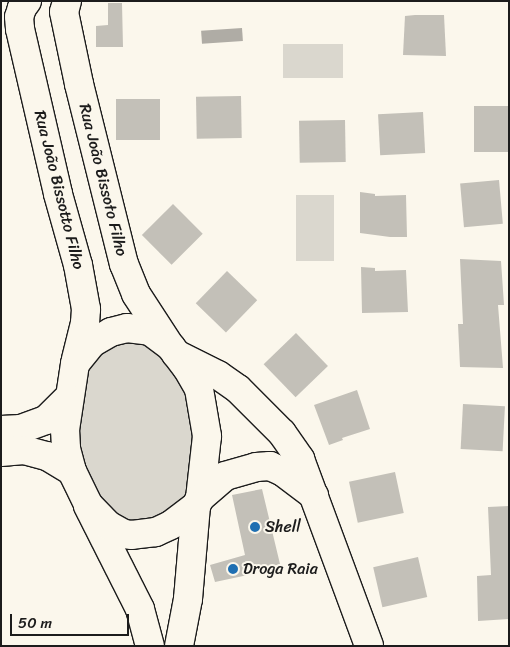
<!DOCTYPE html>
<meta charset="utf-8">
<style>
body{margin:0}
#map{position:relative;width:510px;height:647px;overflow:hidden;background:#fbf7ec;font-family:Sriracha,sans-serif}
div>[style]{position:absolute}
.green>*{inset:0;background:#dad7ce;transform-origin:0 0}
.water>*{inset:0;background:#afaca5;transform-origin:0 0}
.building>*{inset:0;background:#c3c0b8;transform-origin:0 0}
.roads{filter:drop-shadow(1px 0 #1c1c1c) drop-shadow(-1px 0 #1c1c1c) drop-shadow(0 1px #1c1c1c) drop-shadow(0 -1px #1c1c1c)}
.secondary>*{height:28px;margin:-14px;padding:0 14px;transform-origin:14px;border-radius:14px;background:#fbf7ec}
.primary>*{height:28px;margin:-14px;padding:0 14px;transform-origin:14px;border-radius:14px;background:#fbf7ec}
.dots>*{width:14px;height:14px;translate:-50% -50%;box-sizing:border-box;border:2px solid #fbf7ec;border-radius:50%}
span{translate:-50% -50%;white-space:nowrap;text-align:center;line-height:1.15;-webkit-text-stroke:4px #fbf7ec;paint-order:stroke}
.street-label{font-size:16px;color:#1c1c1c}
.poi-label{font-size:16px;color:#1c1c1c}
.left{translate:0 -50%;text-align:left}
.frame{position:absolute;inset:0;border:2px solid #1c1c1c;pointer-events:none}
.scale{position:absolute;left:10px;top:614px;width:119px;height:22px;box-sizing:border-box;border:2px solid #1c1c1c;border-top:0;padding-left:6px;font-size:15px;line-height:18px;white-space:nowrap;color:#1c1c1c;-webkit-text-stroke:4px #fbf7ec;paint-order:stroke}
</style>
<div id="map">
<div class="green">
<i style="left:343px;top:44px;width:34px;height:60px;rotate:90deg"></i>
<i style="left:296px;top:195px;width:38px;height:66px"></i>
<i style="clip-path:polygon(131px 340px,145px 342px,162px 356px,188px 393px,195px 436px,188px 494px,156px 523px,122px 522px,107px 512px,83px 467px,77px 430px,86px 369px,100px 352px,115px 343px)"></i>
</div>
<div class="water">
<i style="left:242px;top:28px;width:13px;height:41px;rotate:86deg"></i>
</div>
<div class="building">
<i style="clip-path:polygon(108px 3px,122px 3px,123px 47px,96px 47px,96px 26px,108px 25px)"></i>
<i style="clip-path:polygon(415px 15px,444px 15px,446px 56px,403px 55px,405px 16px)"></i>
<i style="left:241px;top:96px;width:42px;height:45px;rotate:89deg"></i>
<i style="left:116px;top:99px;width:44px;height:41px"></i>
<i style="left:509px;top:106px;width:46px;height:35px;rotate:90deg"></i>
<i style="left:423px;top:112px;width:41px;height:45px;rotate:87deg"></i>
<i style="left:345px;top:120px;width:42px;height:46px;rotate:89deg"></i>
<i style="left:499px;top:180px;width:44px;height:39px;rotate:85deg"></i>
<i style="clip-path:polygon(360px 192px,375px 194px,375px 196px,406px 195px,407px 237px,390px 237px,360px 233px)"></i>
<i style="left:173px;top:204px;width:42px;height:44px;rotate:45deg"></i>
<i style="clip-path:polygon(460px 259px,501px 261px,504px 305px,498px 305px,503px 368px,460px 367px,458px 324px,463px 324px)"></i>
<i style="clip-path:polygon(361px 267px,375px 268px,375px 271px,406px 270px,408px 312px,362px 313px)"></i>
<i style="left:227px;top:271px;width:42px;height:45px;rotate:44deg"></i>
<i style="left:296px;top:333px;width:46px;height:45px;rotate:46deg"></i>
<i style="clip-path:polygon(357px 390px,370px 429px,342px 438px,343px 440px,329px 445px,314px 405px)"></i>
<i style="left:463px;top:404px;width:42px;height:45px;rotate:3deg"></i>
<i style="left:395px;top:472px;width:42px;height:47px;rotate:78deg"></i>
<i style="clip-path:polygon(262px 489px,280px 564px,256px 571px,257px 573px,215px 582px,210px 565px,245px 555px,232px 495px)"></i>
<i style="clip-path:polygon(509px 506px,509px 619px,478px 621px,477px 576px,491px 575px,488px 507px)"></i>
<i style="left:418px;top:557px;width:41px;height:46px;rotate:77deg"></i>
</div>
<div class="roads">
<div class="secondary">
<i style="left:176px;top:354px;width:47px;rotate:26.6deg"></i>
<i style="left:218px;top:375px;width:24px;rotate:35deg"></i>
<i style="left:238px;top:389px;width:62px;rotate:45deg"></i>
<i style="left:282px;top:433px;width:32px;rotate:55deg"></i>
<i style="left:300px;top:459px;width:199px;rotate:69.7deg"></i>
<i style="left:200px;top:498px;width:33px;rotate:-41deg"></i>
<i style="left:225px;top:476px;width:32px;rotate:-16deg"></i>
<i style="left:256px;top:467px;width:14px;rotate:-4deg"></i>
<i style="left:270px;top:466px;width:14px;rotate:25deg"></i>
<i style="left:283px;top:472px;width:39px;rotate:37deg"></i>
<i style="left:88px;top:506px;width:115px;rotate:63.2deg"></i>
<i style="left:140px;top:609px;width:38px;rotate:75deg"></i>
<i style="left:179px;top:646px;width:48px;rotate:-79.2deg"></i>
<i style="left:188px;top:599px;width:93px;rotate:-85.1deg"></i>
</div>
<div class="primary">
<i style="left:27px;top:1px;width:9px;rotate:126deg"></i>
<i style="left:22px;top:8px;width:9px;rotate:108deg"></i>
<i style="left:19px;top:17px;width:12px;rotate:85deg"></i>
<i style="left:20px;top:29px;width:169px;rotate:77deg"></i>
<i style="left:58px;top:194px;width:74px;rotate:74.3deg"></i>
<i style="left:78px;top:265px;width:45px;rotate:79.7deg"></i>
<i style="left:86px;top:309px;width:14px;rotate:94deg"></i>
<i style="left:85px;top:323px;width:38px;rotate:104deg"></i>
<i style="left:67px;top:1px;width:11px;rotate:105deg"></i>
<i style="left:64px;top:12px;width:74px;rotate:78.2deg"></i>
<i style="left:79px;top:84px;width:186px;rotate:76deg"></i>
<i style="left:124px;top:264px;width:32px;rotate:68deg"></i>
<i style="left:136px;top:294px;width:59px;rotate:56.9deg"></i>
<i style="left:127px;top:328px;width:23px;rotate:7deg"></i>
<i style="left:150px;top:331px;width:26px;rotate:37deg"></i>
<i style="left:171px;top:347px;width:26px;rotate:53deg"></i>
<i style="left:187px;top:368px;width:24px;rotate:60deg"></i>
<i style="left:199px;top:389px;width:48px;rotate:80.3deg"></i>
<i style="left:207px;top:436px;width:62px;rotate:96.4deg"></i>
<i style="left:200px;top:498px;width:9px;rotate:117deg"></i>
<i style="left:196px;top:506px;width:31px;rotate:143deg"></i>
<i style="left:171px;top:525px;width:17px;rotate:155deg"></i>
<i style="left:156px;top:532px;width:24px;rotate:173deg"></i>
<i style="left:132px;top:535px;width:8px;rotate:-173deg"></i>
<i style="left:124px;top:534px;width:18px;rotate:-151deg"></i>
<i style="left:108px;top:525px;width:29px;rotate:-134deg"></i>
<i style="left:88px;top:504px;width:37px;rotate:-116deg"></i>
<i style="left:72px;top:471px;width:24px;rotate:-105deg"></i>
<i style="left:66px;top:448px;width:18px;rotate:-93deg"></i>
<i style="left:65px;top:430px;width:67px;rotate:-81.4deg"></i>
<i style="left:75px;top:364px;width:27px;rotate:-51deg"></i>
<i style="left:92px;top:343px;width:22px;rotate:-30deg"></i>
<i style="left:111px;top:332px;width:16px;rotate:-14deg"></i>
<i style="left:1px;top:430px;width:20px;rotate:-3deg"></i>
<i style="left:21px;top:429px;width:27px;rotate:-20deg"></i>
<i style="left:46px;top:420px;width:31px;rotate:-45deg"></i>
<i style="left:1px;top:452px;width:23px;rotate:-5deg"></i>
<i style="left:24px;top:450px;width:24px;rotate:15deg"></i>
<i style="left:47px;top:456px;width:29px;rotate:31deg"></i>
</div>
</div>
<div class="dots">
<i style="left:255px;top:527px;background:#1f6fb2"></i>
<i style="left:233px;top:569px;background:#1f6fb2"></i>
</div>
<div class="street-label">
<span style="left:103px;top:180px;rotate:76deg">Rua João Bissoto Filho</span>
<span style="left:59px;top:190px;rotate:76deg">Rua João Bissotto Filho</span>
</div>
<div class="poi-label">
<span class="left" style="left:265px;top:527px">Shell</span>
<span class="left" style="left:243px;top:569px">Droga Raia</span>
</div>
<div class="frame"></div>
<div class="scale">50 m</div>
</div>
